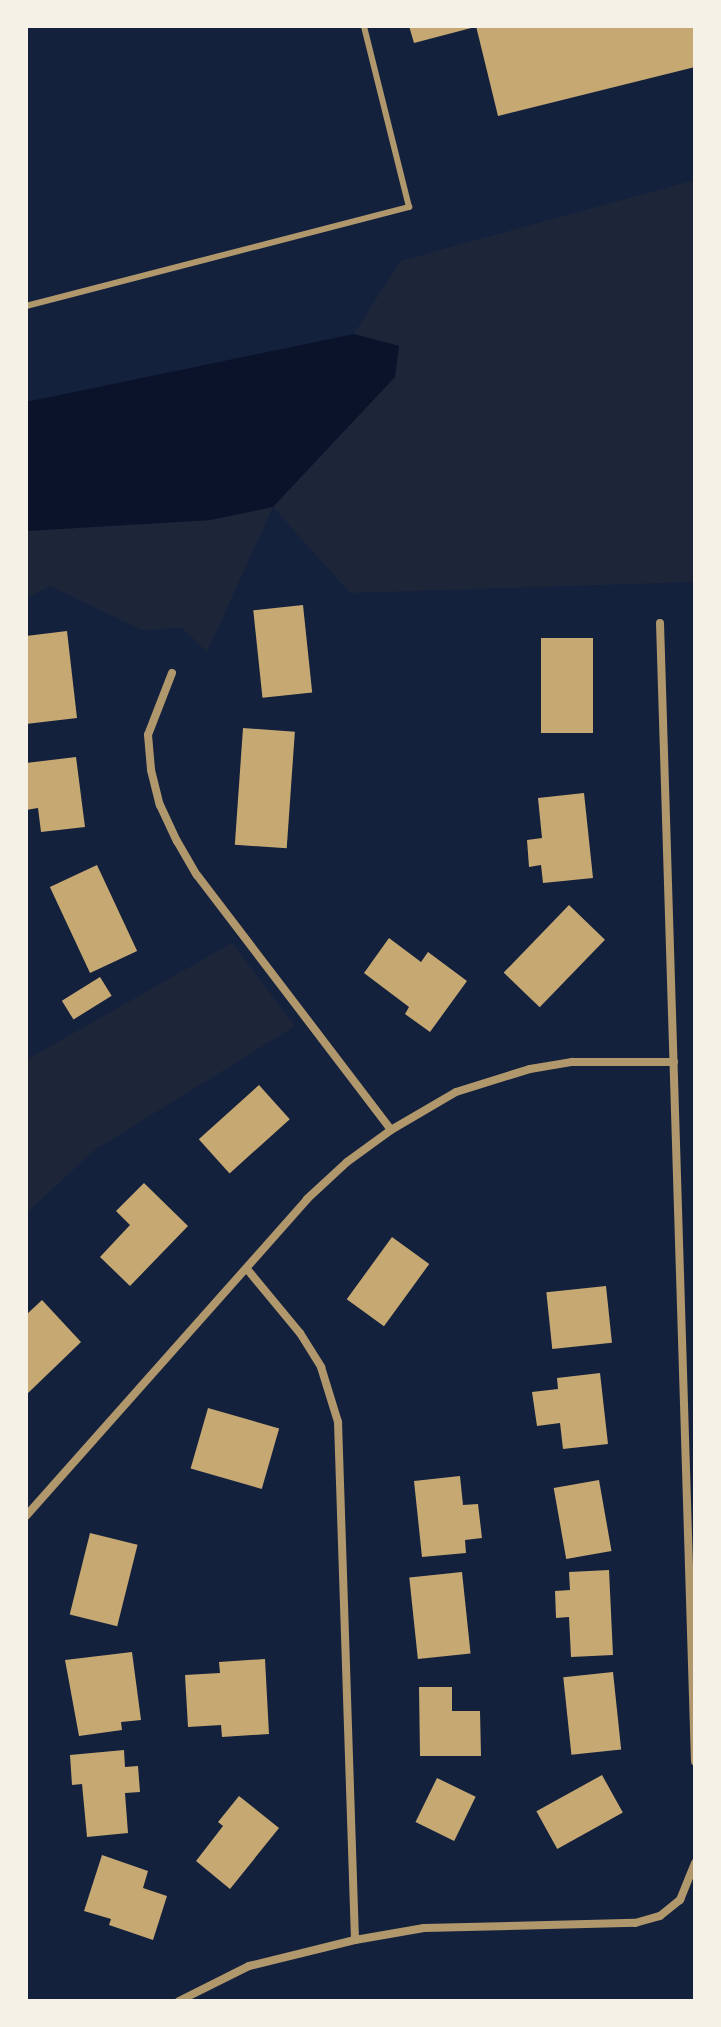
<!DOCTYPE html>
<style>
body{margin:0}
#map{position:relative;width:721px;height:2027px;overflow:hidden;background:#14213d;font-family:"Source Serif 4",serif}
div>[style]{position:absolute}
.green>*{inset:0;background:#1d2539}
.water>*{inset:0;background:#0b132b}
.building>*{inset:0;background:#c6a872;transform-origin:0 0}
.service>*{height:6px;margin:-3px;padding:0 3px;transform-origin:3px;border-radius:3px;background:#b1986c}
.minor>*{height:8px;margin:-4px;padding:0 4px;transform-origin:4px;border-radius:4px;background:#b1986c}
span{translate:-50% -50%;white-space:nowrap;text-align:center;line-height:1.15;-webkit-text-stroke:7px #f6f1e7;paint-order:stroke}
.frame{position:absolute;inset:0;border:28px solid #f6f1e7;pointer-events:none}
</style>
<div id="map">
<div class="green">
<i style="clip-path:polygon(695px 180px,695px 582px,350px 593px,273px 507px,207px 652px,182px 628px,142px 630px,50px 586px,26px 599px,26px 531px,211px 520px,399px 346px,354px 334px,400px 261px)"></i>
<i style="clip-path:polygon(232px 943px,295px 1026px,93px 1151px,26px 1214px,26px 1060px)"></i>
</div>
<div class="water">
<i style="clip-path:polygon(354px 334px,399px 346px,395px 377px,273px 507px,211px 520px,26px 531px,26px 402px)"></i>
</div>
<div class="building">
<i style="clip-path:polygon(409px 26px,475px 26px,475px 27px,414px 43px)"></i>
<i style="clip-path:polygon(476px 26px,695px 26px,695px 67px,498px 116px)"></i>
<i style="left:303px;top:605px;width:88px;height:50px;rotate:84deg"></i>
<i style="clip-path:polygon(67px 631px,77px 718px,26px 724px,26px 636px)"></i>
<i style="left:541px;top:638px;width:52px;height:95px"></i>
<i style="left:243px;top:728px;width:52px;height:117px;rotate:4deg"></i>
<i style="clip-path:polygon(76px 757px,85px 827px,41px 832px,38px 808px,26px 810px,26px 763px)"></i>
<i style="clip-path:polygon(584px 793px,593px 878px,543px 883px,541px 865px,529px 867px,527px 840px,542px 838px,538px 798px)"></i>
<i style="left:97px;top:865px;width:95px;height:52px;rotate:65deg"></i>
<i style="left:569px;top:905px;width:50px;height:94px;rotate:44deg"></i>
<i style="clip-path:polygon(389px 938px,421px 962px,428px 952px,467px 981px,430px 1032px,405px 1014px,409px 1007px,364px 973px)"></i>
<i style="left:100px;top:977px;width:22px;height:45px;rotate:58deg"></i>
<i style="left:259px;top:1085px;width:46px;height:81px;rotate:48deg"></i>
<i style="clip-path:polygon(144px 1183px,188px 1226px,130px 1286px,100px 1257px,130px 1225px,116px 1211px)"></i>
<i style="left:392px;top:1237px;width:46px;height:77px;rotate:36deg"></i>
<i style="left:606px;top:1286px;width:57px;height:60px;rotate:84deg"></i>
<i style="clip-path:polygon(42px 1300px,81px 1342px,26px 1395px,26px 1315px)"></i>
<i style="clip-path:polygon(600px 1373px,608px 1444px,563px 1449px,560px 1423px,537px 1426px,532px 1392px,558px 1389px,557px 1378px)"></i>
<i style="left:208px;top:1408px;width:74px;height:63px;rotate:16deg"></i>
<i style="clip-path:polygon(460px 1476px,463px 1505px,478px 1504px,482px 1538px,465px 1540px,466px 1553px,422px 1557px,414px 1481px)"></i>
<i style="left:599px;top:1480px;width:72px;height:46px;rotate:80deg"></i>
<i style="left:90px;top:1533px;width:49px;height:84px;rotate:14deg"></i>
<i style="clip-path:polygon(609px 1570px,613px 1655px,571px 1657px,569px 1617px,556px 1618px,555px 1591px,570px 1590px,569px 1572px)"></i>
<i style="left:462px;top:1572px;width:82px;height:53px;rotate:84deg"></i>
<i style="clip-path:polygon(132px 1652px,141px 1720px,121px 1722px,122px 1730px,79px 1736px,65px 1660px)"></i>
<i style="clip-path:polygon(265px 1659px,269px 1734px,222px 1737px,221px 1725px,188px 1727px,185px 1675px,220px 1673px,219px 1662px)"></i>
<i style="left:613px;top:1672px;width:78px;height:50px;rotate:84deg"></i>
<i style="clip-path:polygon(419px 1687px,452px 1687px,452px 1711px,480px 1711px,481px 1756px,420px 1756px)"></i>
<i style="clip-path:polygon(124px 1750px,125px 1767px,138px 1766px,140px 1792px,125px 1793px,128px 1833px,87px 1837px,82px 1784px,72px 1785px,70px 1755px)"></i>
<i style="left:602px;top:1775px;width:43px;height:75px;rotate:61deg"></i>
<i style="left:437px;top:1778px;width:43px;height:49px;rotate:26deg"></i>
<i style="clip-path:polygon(239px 1796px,279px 1828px,230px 1889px,196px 1861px,223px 1826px,218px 1822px)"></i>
<i style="clip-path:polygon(102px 1855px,148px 1871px,143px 1888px,167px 1896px,153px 1940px,109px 1925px,111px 1919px,84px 1911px)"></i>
</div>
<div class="service">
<i style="left:26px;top:306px;width:396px;rotate:-14.5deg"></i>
<i style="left:409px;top:207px;width:187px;rotate:-104deg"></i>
</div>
<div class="minor">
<i style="left:660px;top:623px;width:1139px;rotate:88.24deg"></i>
<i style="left:172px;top:673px;width:66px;rotate:111.2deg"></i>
<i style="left:148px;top:735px;width:35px;rotate:85deg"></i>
<i style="left:151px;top:770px;width:36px;rotate:76deg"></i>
<i style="left:160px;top:805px;width:40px;rotate:65deg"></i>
<i style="left:177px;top:841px;width:39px;rotate:60deg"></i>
<i style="left:197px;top:875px;width:320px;rotate:52.7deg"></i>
<i style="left:247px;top:1269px;width:83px;rotate:50.4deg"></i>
<i style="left:300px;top:1333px;width:40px;rotate:58deg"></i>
<i style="left:321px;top:1367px;width:58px;rotate:72.8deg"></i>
<i style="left:338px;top:1422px;width:518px;rotate:88.12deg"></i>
<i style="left:26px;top:1516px;width:424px;rotate:-48.4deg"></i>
<i style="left:307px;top:1199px;width:54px;rotate:-42.8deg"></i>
<i style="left:347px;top:1162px;width:54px;rotate:-36deg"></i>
<i style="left:391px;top:1130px;width:75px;rotate:-30.3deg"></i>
<i style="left:456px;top:1092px;width:77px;rotate:-17.3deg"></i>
<i style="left:530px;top:1069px;width:43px;rotate:-9.5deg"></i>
<i style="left:572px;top:1062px;width:102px"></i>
<i style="left:179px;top:2001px;width:78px;rotate:-26.6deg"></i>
<i style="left:249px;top:1966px;width:109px;rotate:-13.8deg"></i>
<i style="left:355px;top:1940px;width:70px;rotate:-9.9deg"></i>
<i style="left:424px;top:1928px;width:211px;rotate:-1.4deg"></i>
<i style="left:635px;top:1923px;width:26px;rotate:-16deg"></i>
<i style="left:660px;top:1916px;width:26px;rotate:-39deg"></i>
<i style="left:680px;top:1900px;width:40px;rotate:-68deg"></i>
</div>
<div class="frame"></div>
</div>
